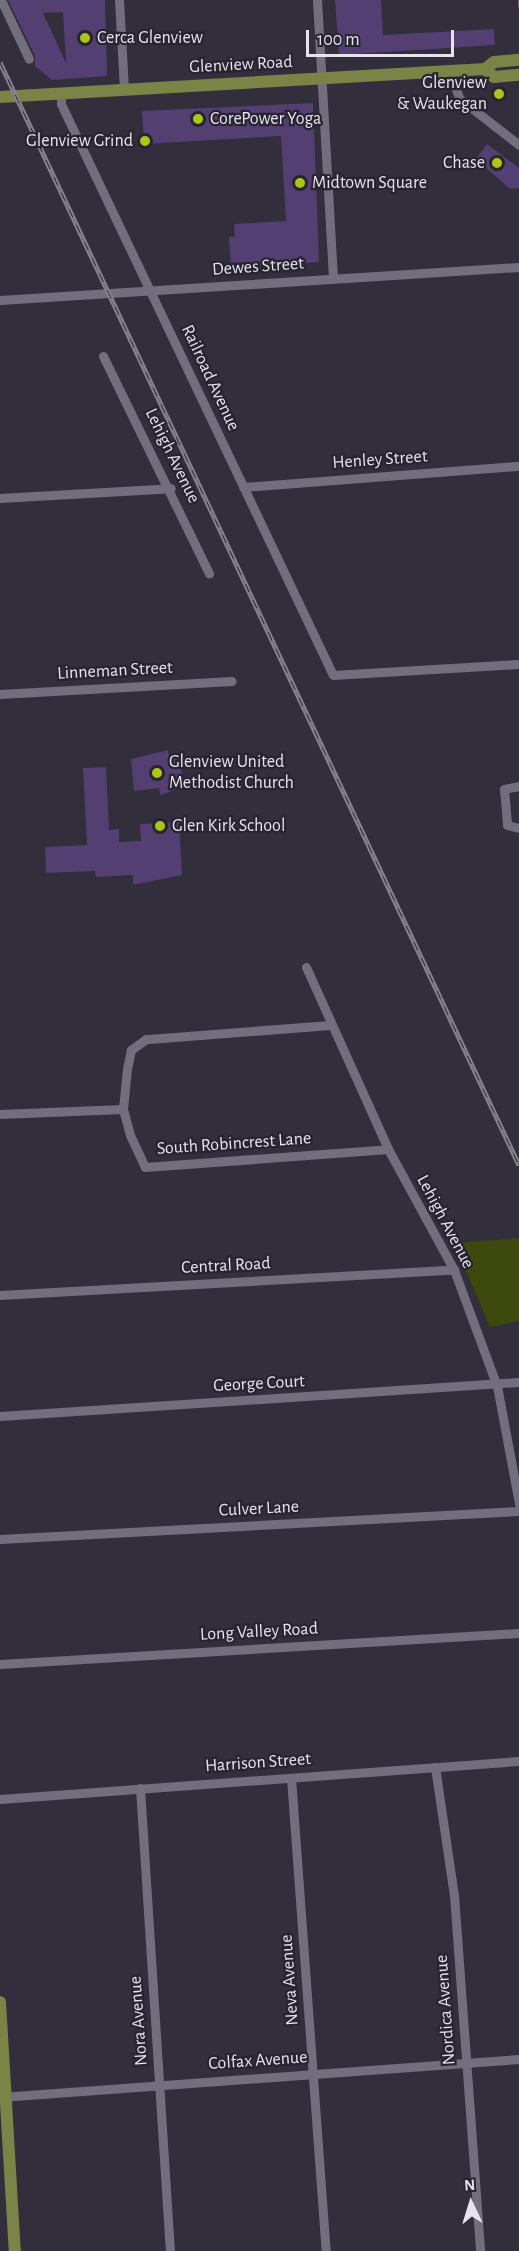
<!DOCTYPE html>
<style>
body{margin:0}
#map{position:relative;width:519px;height:2251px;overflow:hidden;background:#332e3b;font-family:"Alegreya Sans",sans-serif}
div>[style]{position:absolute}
.green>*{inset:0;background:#3e490d}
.stream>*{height:3px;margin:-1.5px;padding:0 1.5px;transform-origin:1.5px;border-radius:1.5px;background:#6f5a8f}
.building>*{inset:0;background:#533f71}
.minor>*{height:9px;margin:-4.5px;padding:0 4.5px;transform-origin:4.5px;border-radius:4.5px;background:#736e7d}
.major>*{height:12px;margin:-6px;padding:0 6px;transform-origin:6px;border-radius:6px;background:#7a8447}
.rail>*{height:5px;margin-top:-2.5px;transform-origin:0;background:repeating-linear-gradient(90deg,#292431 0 9px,#86828d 0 18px);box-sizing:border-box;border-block:2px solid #86828d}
.dots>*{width:16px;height:16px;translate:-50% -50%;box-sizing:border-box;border:3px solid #292431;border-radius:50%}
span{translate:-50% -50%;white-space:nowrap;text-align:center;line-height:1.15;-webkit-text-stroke:4.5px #292431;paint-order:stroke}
.poi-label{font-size:18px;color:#e6e3ec}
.left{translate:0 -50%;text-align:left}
.right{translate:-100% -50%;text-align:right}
.street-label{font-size:18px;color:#e6e3ec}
.north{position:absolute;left:441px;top:2173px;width:60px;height:60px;-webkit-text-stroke:4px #292431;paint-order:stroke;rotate:356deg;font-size:16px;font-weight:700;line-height:24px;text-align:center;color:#e6e3ec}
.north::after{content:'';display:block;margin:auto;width:21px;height:27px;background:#e6e3ec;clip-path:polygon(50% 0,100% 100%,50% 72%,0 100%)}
.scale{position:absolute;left:306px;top:30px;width:148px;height:27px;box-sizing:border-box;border:3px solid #e6e3ec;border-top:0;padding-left:8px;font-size:18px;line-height:21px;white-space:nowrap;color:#e6e3ec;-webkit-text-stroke:4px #292431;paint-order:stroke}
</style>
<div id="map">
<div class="green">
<i style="clip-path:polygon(519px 1238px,519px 1321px,490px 1327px,454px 1243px)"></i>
</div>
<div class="stream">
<i style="left:519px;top:0;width:6px;rotate:90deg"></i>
</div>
<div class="building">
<i style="clip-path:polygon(evenodd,8px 0,105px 0,107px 76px,52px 80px,35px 66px,35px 56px,8px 0,63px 12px,66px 63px,43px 13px,63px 12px)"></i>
<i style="clip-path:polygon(335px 0,381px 0,383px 35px,494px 29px,495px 45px,339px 55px)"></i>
<i style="clip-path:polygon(313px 103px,319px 262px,231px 267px,229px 237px,235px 237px,234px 224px,286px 221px,281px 136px,144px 144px,142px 111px)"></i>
<i style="clip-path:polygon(487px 144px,519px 168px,519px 188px,510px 189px,476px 159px)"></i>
<i style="clip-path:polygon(168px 750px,169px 758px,180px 757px,183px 787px,160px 795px,159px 788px,134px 791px,131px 759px)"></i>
<i style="clip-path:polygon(106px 767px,109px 830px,119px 829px,119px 842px,141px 841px,140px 824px,179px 822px,182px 875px,133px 885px,133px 875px,96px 877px,95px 871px,46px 873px,45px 847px,87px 845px,83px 768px)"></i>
</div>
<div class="minor">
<i style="left:1px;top:0;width:65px;rotate:64.6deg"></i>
<i style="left:119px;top:0;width:90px;rotate:86.8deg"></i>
<i style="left:317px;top:0;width:279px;rotate:86.7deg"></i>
<i style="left:449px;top:71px;width:30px;rotate:69deg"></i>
<i style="left:460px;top:99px;width:75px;rotate:37.9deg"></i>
<i style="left:61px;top:93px;width:11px;rotate:90deg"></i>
<i style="left:61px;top:104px;width:632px;rotate:64.53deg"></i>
<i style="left:333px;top:675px;width:186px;rotate:-3.4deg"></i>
<i style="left:0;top:300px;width:520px;rotate:-3.64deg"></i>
<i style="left:103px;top:356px;width:242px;rotate:64deg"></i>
<i style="left:243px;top:487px;width:277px;rotate:-4.4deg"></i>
<i style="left:0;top:498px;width:171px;rotate:-3.3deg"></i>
<i style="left:0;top:694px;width:232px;rotate:-3.2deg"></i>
<i style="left:519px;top:786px;width:15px;rotate:169deg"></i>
<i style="left:504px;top:789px;width:36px;rotate:85deg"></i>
<i style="left:507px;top:825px;width:12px;rotate:14deg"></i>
<i style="left:306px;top:967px;width:200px;rotate:65.7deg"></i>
<i style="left:388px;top:1149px;width:138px;rotate:61.4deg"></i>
<i style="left:454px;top:1270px;width:124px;rotate:69.7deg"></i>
<i style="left:497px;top:1386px;width:120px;rotate:79.4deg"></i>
<i style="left:330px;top:1025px;width:185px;rotate:175.6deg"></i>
<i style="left:146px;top:1039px;width:19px;rotate:144deg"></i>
<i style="left:131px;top:1050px;width:19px;rotate:102deg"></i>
<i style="left:127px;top:1069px;width:40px;rotate:95.7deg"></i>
<i style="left:123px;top:1109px;width:27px;rotate:75deg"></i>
<i style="left:130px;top:1135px;width:35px;rotate:65deg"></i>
<i style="left:145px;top:1167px;width:244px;rotate:-4.2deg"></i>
<i style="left:0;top:1114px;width:123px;rotate:-2.3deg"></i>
<i style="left:0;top:1295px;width:455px;rotate:-3.2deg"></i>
<i style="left:0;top:1416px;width:520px;rotate:-3.75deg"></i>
<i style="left:0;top:1539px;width:520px;rotate:-3.09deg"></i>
<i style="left:0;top:1664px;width:520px;rotate:-3.42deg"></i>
<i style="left:435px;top:1767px;width:129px;rotate:81.6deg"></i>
<i style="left:454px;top:1895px;width:357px;rotate:85.8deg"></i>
<i style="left:291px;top:1778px;width:474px;rotate:85.8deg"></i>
<i style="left:140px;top:1788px;width:464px;rotate:86.3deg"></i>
<i style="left:0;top:1799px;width:520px;rotate:-4.19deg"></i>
<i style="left:1px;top:2097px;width:519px;rotate:-4.2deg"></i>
</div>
<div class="major">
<i style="left:485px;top:69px;width:12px;rotate:42deg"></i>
<i style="left:494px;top:77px;width:25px;rotate:-5deg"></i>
<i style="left:0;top:97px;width:486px;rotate:-3.3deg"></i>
<i style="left:485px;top:69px;width:11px;rotate:-38deg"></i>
<i style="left:494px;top:62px;width:25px;rotate:-5deg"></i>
<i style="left:0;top:2002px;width:249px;rotate:86.6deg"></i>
</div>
<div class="rail">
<i style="left:0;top:62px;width:1219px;rotate:64.8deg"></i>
</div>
<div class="dots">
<i style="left:85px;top:38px;background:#abc614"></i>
<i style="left:499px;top:94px;background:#abc614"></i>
<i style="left:198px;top:119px;background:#abc614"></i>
<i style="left:145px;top:141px;background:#abc614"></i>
<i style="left:497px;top:163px;background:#abc614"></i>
<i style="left:300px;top:183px;background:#abc614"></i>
<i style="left:157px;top:773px;background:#abc614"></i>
<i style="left:160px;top:826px;background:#abc614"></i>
</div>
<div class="poi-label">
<span class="left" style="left:97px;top:38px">Cerca Glenview</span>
<span class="right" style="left:487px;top:94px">Glenview<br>&amp; Waukegan</span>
<span class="left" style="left:210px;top:119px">CorePower Yoga</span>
<span class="right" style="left:133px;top:141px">Glenview Grind</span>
<span class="right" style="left:485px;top:163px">Chase</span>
<span class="left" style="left:312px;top:183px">Midtown Square</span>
<span class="left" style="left:169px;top:773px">Glenview United<br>Methodist Church</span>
<span class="left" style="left:172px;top:826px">Glen Kirk School</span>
</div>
<div class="street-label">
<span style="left:241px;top:65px;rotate:-3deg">Glenview Road</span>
<span style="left:258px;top:267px;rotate:-4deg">Dewes Street</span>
<span style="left:210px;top:378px;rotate:65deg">Railroad Avenue</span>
<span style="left:172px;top:456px;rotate:64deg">Lehigh Avenue</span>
<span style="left:380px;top:460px;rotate:-4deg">Henley Street</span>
<span style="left:115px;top:671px;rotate:-3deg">Linneman Street</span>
<span style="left:234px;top:1144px;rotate:-4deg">South Robincrest Lane</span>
<span style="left:445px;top:1222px;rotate:62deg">Lehigh Avenue</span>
<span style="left:226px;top:1266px;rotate:-3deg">Central Road</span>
<span style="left:259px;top:1384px;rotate:-3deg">George Court</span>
<span style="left:259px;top:1509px;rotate:-3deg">Culver Lane</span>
<span style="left:259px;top:1632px;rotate:-3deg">Long Valley Road</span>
<span style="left:258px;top:1763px;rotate:-4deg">Harrison Street</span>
<span style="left:290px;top:1980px;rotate:-94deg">Neva Avenue</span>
<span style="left:446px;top:2010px;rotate:-94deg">Nordica Avenue</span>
<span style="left:139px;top:2021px;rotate:-94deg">Nora Avenue</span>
<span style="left:258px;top:2061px;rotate:-4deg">Colfax Avenue</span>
</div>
<div class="north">N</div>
<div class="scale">100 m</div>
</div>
